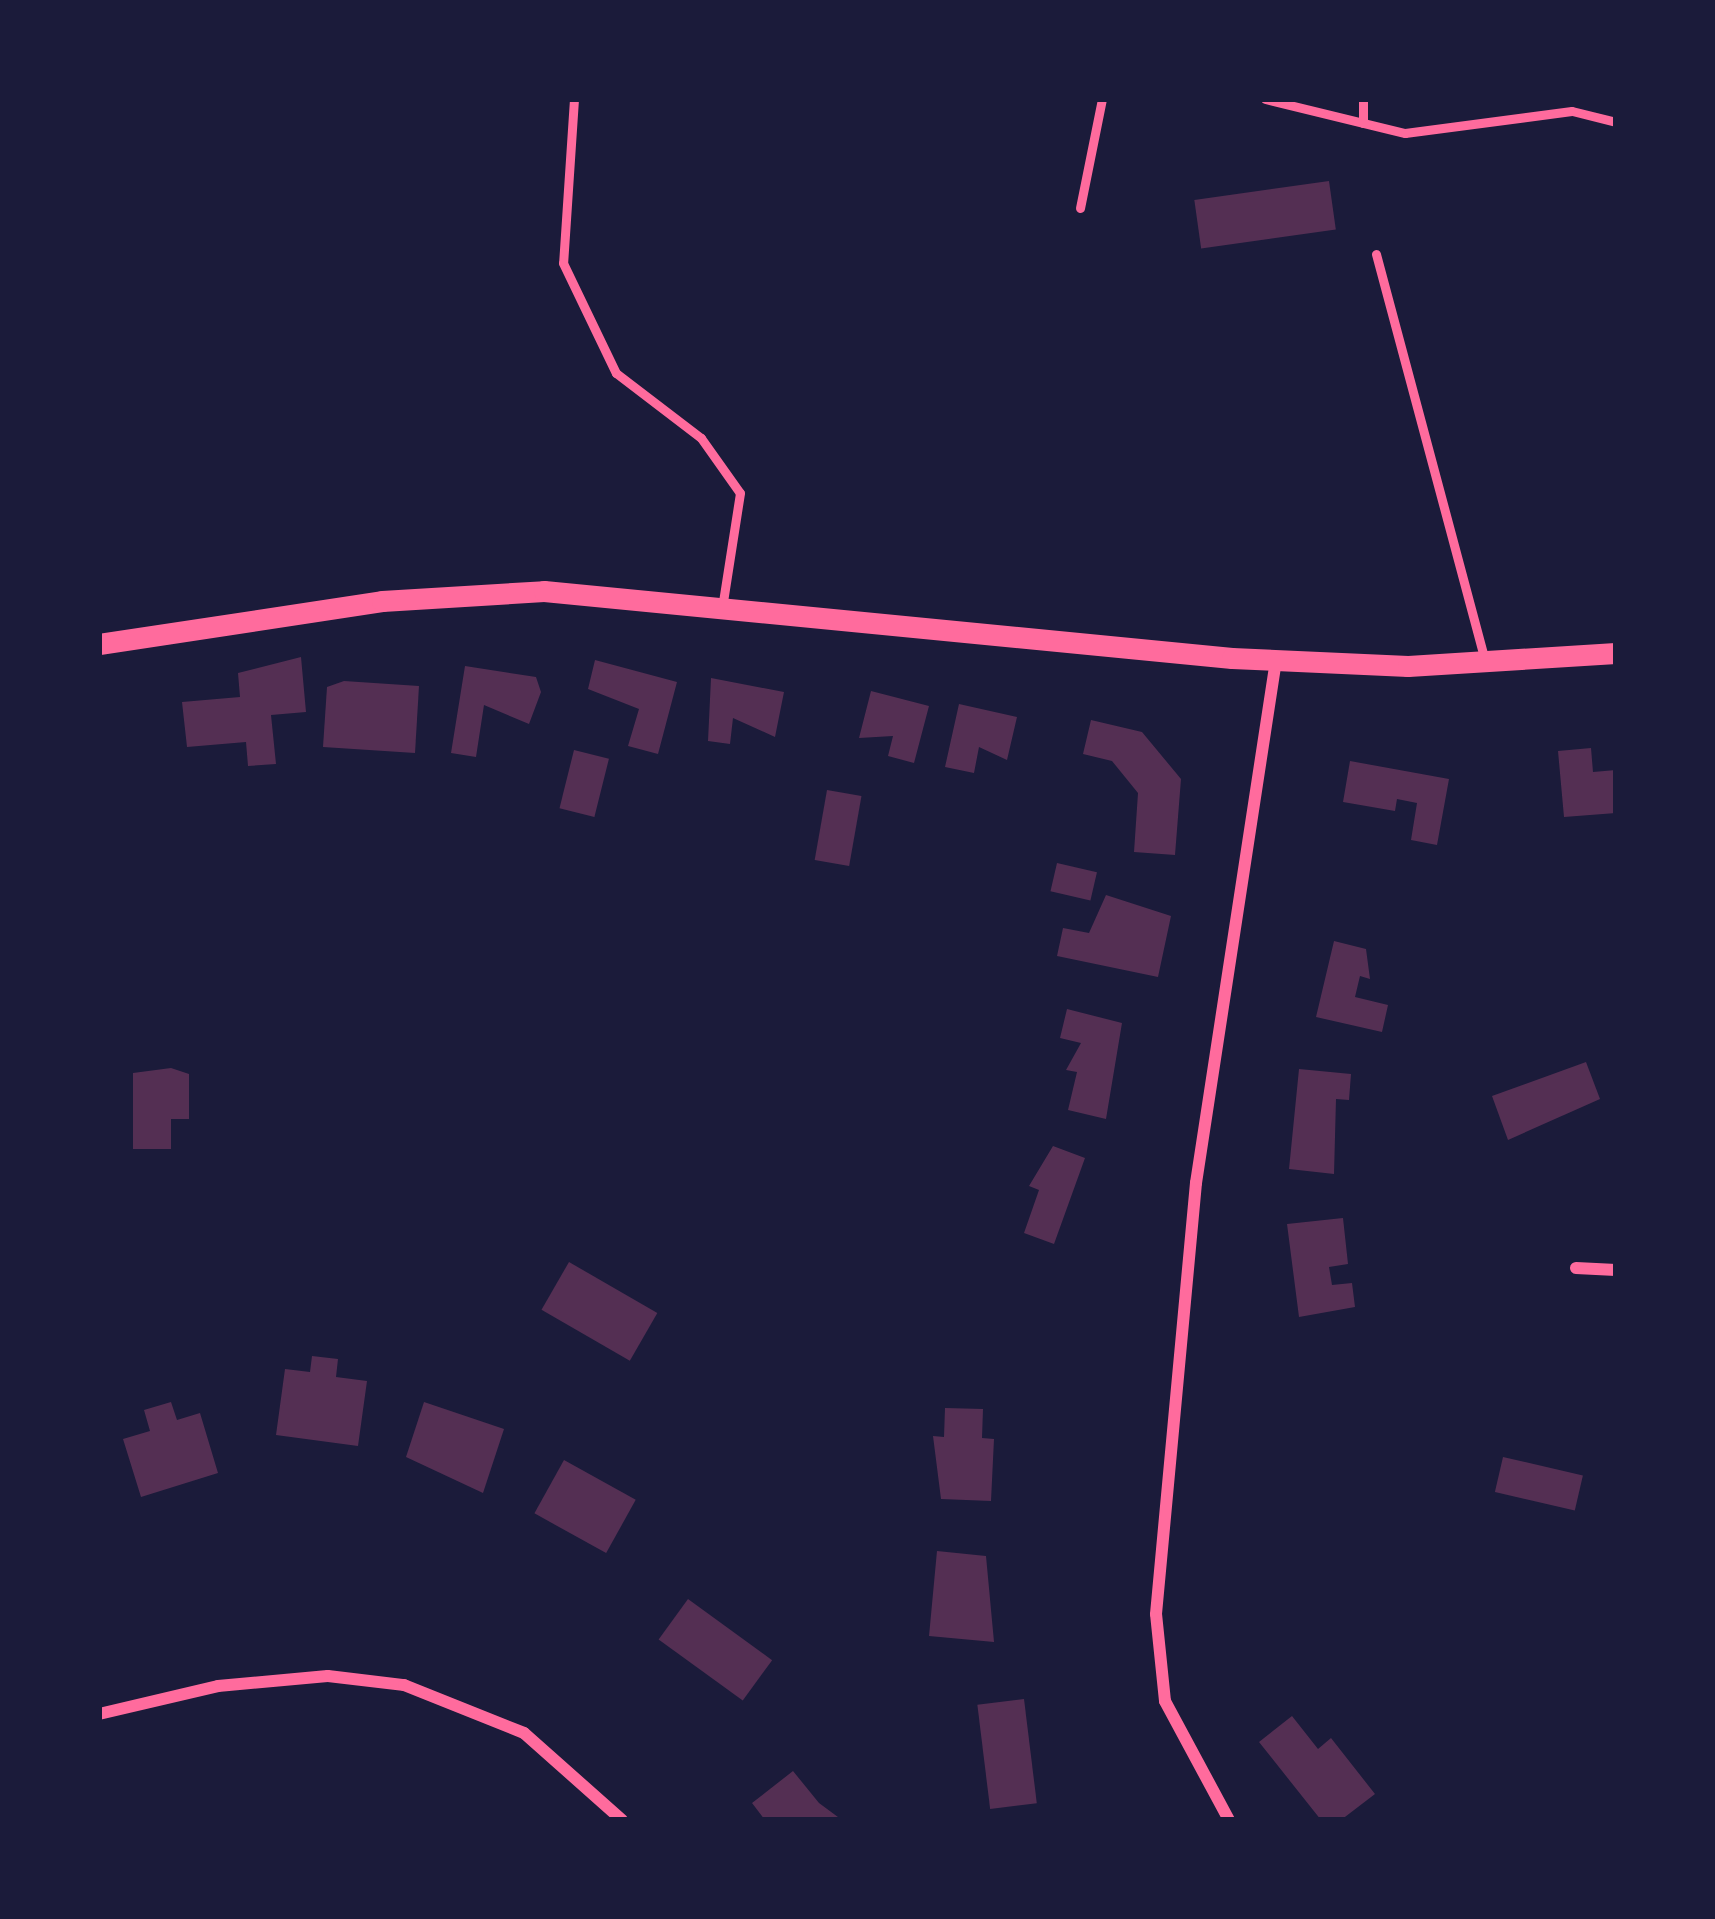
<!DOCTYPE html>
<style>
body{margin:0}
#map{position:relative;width:1715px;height:1919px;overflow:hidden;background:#1b1b3a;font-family:"Work Sans",sans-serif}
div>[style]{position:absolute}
.building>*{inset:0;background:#542f53;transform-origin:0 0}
.service>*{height:9px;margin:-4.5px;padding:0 4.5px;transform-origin:4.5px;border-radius:4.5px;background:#ff6b9d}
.minor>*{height:12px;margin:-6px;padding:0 6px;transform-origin:6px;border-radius:6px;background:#ff6b9d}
.tertiary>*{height:21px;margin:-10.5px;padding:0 10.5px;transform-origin:10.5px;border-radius:10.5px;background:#ff6b9d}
span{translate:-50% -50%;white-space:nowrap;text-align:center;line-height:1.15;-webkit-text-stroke:12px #1b1b3a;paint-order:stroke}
.frame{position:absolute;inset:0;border:102px solid #1b1b3a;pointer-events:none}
</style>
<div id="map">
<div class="building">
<i style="left:1329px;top:181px;width:49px;height:136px;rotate:82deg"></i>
<i style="clip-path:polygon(301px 657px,306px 712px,271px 715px,276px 764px,248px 766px,246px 742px,187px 747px,182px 702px,240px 697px,238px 673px)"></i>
<i style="clip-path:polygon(595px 660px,677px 682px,658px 754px,628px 746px,639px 709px,588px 689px)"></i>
<i style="clip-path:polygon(465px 666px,536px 677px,541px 692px,529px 724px,484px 705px,476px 757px,451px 753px)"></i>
<i style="clip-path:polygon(711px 678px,784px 692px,775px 737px,733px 718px,730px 744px,708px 741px)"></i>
<i style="clip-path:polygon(344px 681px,419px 686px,415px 753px,323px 747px,327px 687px)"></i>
<i style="clip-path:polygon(871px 691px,929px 706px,914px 763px,888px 756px,893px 736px,859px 738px)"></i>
<i style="clip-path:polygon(959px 704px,1017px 717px,1007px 760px,979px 747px,974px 773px,945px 767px)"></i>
<i style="clip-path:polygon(1091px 720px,1142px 732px,1181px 779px,1175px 855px,1134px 852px,1138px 793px,1112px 761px,1083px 754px)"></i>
<i style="clip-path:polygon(1591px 748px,1593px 772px,1616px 770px,1616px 813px,1564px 817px,1558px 751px)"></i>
<i style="left:574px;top:750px;width:36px;height:60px;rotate:14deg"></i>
<i style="clip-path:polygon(1350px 761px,1449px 779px,1437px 845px,1411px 840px,1417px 803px,1397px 799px,1395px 811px,1343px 802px)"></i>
<i style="left:827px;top:790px;width:35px;height:71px;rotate:10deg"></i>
<i style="left:1057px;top:863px;width:41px;height:29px;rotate:13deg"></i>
<i style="clip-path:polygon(1106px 895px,1171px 916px,1158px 977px,1057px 956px,1063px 928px,1089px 933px)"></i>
<i style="clip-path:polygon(1334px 941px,1366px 949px,1370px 979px,1360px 976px,1355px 997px,1388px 1005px,1382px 1032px,1316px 1017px)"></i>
<i style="clip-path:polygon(1067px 1009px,1122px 1023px,1106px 1119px,1068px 1110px,1077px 1072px,1066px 1070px,1081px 1043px,1060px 1038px)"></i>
<i style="clip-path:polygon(1586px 1062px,1600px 1099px,1508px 1140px,1492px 1096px)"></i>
<i style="clip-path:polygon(171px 1068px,189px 1074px,189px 1119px,171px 1119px,171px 1149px,133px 1149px,133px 1073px)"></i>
<i style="clip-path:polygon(1299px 1069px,1351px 1074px,1349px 1100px,1336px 1099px,1334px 1174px,1289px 1169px)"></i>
<i style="clip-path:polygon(1053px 1146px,1085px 1158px,1054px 1244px,1024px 1233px,1039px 1190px,1029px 1186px)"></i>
<i style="clip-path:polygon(1343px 1218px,1348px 1264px,1329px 1267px,1332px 1285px,1352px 1283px,1355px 1307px,1299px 1317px,1287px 1224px)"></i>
<i style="left:569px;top:1262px;width:102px;height:55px;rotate:30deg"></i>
<i style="clip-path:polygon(312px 1356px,338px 1359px,336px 1377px,367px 1381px,358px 1446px,276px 1435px,285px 1369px,310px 1372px)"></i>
<i style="clip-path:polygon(171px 1402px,177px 1420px,200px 1413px,218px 1473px,141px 1497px,123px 1439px,150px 1431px,144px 1410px)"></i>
<i style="clip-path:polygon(424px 1402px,504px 1429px,483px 1493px,406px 1457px)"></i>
<i style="clip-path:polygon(945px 1408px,983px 1409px,982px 1438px,994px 1439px,991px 1501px,941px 1499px,933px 1436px,944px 1437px)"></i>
<i style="left:1503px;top:1457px;width:82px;height:36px;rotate:13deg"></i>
<i style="left:564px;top:1460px;width:82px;height:61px;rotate:29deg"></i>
<i style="clip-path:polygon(937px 1551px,986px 1556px,994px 1642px,929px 1636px)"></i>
<i style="left:688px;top:1599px;width:104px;height:50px;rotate:36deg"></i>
<i style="left:1024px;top:1699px;width:105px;height:47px;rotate:83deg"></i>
<i style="clip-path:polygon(1292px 1716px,1318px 1749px,1331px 1738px,1375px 1794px,1341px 1820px,1321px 1820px,1259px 1742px)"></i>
<i style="clip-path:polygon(793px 1771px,819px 1803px,842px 1820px,765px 1820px,752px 1803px)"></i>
</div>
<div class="service">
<i style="left:574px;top:99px;width:164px;rotate:93.8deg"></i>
<i style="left:563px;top:263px;width:122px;rotate:64.3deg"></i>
<i style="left:616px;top:373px;width:107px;rotate:37.4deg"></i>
<i style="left:701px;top:438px;width:67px;rotate:54.7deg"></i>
<i style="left:740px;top:493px;width:109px;rotate:98.9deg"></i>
<i style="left:1265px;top:99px;width:144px;rotate:13.7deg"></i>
<i style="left:1405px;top:133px;width:168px;rotate:-7.5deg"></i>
<i style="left:1572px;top:111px;width:45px;rotate:14deg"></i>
<i style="left:1363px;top:123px;width:24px;rotate:-90deg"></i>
<i style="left:1080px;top:208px;width:111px;rotate:-78.6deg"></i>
<i style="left:1376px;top:254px;width:417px;rotate:75deg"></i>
</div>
<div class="minor">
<i style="left:1576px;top:1268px;width:40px;rotate:2.9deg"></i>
<i style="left:99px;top:1714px;width:122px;rotate:-13.2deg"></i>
<i style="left:218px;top:1686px;width:110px;rotate:-5.2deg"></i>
<i style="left:328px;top:1676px;width:77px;rotate:6.8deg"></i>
<i style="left:404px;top:1685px;width:129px;rotate:21.8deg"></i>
<i style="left:524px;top:1733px;width:131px;rotate:41.6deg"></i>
<i style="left:1229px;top:1820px;width:135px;rotate:-118.3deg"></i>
<i style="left:1165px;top:1701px;width:87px;rotate:-95.9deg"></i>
<i style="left:1156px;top:1614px;width:433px;rotate:-84.7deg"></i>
<i style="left:1196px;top:1183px;width:529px;rotate:-81.3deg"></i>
</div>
<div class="tertiary">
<i style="left:99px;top:644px;width:286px;rotate:-8.6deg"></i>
<i style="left:382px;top:601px;width:162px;rotate:-3.5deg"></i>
<i style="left:544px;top:591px;width:691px;rotate:5.56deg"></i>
<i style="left:1232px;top:658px;width:176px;rotate:2.6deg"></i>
<i style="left:1408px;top:666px;width:208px;rotate:-3.6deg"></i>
</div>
<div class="frame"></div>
</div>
